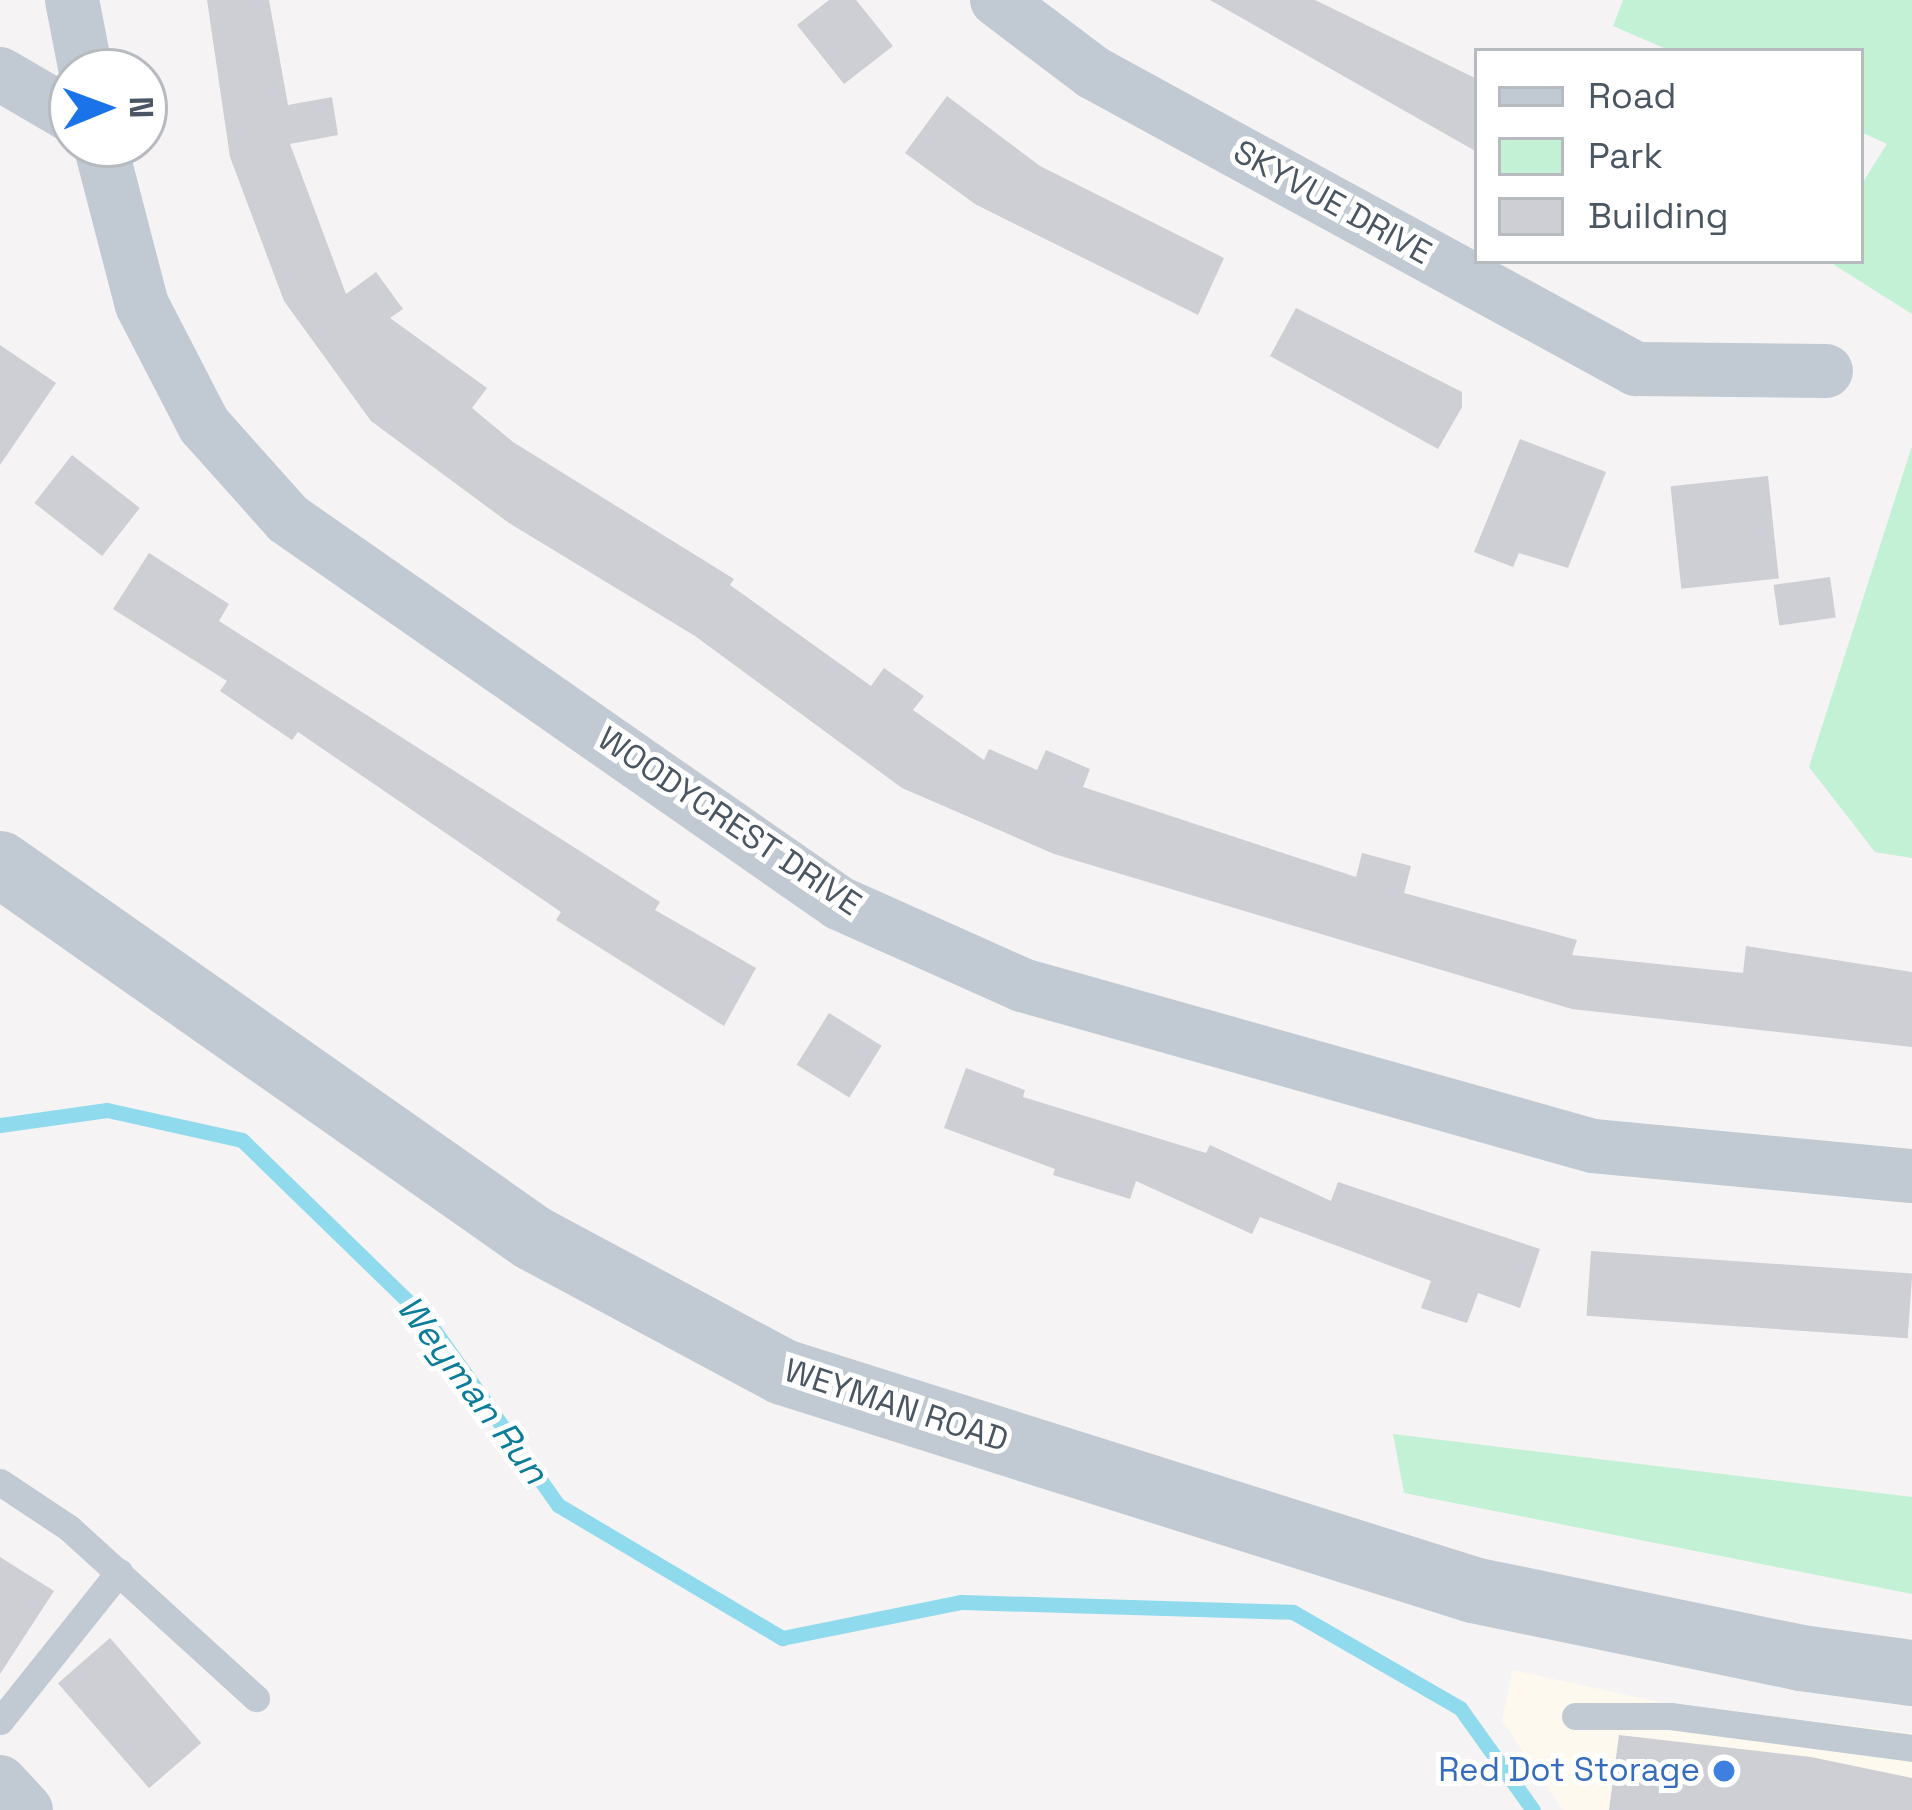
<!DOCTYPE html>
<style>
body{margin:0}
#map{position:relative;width:1912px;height:1810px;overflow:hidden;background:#f5f3f3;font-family:"Space Grotesk",sans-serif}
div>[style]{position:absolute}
.commercial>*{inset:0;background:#fdf9ef}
.green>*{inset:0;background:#c3f1d5}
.stream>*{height:15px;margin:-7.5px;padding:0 7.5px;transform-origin:7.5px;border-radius:7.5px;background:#90daee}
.building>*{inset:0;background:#cdcfd5;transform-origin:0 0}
.service>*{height:27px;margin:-13.5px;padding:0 13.5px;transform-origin:13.5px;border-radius:13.5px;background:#c1cad2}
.minor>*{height:54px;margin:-27px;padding:0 27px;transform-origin:27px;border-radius:27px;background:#c1cad2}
.tertiary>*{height:66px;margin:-33px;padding:0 33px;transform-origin:33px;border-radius:33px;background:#c1cad2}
.dots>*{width:33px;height:33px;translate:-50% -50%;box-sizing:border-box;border:6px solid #fff;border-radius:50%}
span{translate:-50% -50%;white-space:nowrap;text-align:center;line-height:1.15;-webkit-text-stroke:10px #fff;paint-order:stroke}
.street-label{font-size:33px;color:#4a5661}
.shop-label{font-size:33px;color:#366cbe}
.right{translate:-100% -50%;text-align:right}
.water-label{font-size:36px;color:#0c7c9b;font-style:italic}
.legend{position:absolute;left:1474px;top:48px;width:390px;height:216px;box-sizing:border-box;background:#fff;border:3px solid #b7bbc0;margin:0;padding:15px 21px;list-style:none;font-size:36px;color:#4a5661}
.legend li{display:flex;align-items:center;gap:24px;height:60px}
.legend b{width:60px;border:3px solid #b7bbc0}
.north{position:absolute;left:48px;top:48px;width:120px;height:120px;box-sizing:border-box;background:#fff;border:3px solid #b7bbc0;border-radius:50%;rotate:89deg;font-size:33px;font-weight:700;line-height:48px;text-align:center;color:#4a5661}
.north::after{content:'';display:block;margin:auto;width:42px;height:54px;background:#1a73e8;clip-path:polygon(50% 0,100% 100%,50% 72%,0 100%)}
</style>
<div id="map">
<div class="commercial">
<i style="clip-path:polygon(1512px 1670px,1663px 1703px,1912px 1733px,1912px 1810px,1563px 1810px,1502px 1721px)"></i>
</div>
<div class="green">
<i style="clip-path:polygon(1623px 0,1912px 0,1912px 314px,1828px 261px,1861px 261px,1861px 185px,1887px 144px,1861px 132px,1861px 51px,1671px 51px,1613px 26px)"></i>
<i style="clip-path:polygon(1912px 446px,1912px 858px,1875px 852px,1809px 767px)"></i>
<i style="clip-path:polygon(1393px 1434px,1912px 1497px,1912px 1594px,1404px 1493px)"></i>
</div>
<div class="stream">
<i style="left:0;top:1125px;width:108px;rotate:-8deg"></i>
<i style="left:107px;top:1110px;width:138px;rotate:12.5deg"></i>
<i style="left:242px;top:1140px;width:258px;rotate:44.2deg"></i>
<i style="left:427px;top:1320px;width:227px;rotate:54.7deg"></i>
<i style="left:558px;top:1505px;width:261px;rotate:30.7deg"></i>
<i style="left:782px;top:1638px;width:183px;rotate:-11.4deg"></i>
<i style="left:961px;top:1602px;width:332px;rotate:1.7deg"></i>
<i style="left:1293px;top:1612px;width:193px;rotate:29.9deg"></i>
<i style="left:1460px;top:1708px;width:125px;rotate:54.4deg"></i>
</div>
<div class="building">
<i style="clip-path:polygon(207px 0,269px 0,288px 105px,332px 97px,338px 135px,290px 144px,346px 294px,376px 272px,403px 309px,390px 318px,487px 388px,472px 408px,513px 442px,734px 579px,730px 585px,871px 686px,884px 668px,924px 696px,913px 710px,984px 760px,989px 749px,1037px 770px,1046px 750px,1090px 769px,1083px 787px,1356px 877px,1362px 853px,1411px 866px,1404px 893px,1577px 940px,1572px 955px,1743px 973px,1746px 946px,1912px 972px,1912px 1047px,1572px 1009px,1054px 854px,902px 788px,695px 636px,509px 523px,371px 421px,284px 301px,230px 157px)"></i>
<i style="clip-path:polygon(829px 0,856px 0,893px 46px,844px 84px,797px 25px)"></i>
<i style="clip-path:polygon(1210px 0,1315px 0,1477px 79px,1477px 152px)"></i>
<i style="clip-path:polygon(947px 96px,1040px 166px,1224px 258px,1198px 315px,975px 204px,905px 153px)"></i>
<i style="clip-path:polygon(1296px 308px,1462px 392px,1462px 407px,1438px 449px,1270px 356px)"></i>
<i style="clip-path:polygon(0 345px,56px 383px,0 465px)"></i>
<i style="clip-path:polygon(1520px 439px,1606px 472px,1568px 568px,1519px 553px,1513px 567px,1474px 552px)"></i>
<i style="left:72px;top:455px;width:86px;height:61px;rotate:38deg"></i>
<i style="left:1768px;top:476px;width:103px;height:98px;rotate:84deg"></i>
<i style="clip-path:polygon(149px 553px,229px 604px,219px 621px,660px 902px,655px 910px,756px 968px,724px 1026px,556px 920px,561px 912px,298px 732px,292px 740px,220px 691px,227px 681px,113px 609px)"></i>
<i style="left:1830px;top:577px;width:41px;height:57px;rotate:82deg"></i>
<i style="left:829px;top:1013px;width:62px;height:61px;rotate:32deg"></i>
<i style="clip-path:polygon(966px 1068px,1025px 1090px,1023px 1097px,1206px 1153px,1210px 1145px,1331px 1201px,1338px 1182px,1540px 1249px,1520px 1308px,1478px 1293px,1467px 1323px,1421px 1308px,1431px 1281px,1260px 1217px,1252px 1234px,1136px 1181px,1130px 1199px,1053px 1175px,1055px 1169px,944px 1128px)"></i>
<i style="left:1591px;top:1251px;width:322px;height:65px;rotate:4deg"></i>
<i style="clip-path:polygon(0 1557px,54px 1591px,0 1674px)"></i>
<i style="left:110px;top:1638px;width:139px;height:69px;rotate:49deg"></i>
<i style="clip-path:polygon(1619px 1735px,1811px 1757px,1912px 1778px,1912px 1810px,1609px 1810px)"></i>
</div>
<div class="service">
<i style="left:0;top:1482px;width:83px;rotate:33.7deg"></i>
<i style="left:69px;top:1528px;width:253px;rotate:42.3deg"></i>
<i style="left:1575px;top:1716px;width:95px"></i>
<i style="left:1670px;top:1716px;width:244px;rotate:7.5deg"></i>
<i style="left:0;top:1721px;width:191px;rotate:-51.4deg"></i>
</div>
<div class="minor">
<i style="left:72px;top:0;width:73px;rotate:79deg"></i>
<i style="left:997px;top:0;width:121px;rotate:37deg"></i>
<i style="left:1094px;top:73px;width:618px;rotate:28.64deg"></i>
<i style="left:1636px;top:369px;width:190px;rotate:0.6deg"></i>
<i style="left:0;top:74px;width:83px;rotate:30.3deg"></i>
<i style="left:100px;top:144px;width:166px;rotate:75.4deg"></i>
<i style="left:142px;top:305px;width:135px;rotate:62.7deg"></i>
<i style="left:204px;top:425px;width:126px;rotate:48.2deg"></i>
<i style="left:288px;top:519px;width:672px;rotate:34.87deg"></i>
<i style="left:839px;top:903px;width:201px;rotate:24.1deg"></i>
<i style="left:1022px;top:985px;width:593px;rotate:15.75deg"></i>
<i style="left:1593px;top:1146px;width:320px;rotate:5.4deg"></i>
<i style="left:0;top:1782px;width:38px;rotate:47deg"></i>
</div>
<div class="tertiary">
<i style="left:0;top:864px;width:651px;rotate:35.06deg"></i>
<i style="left:533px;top:1238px;width:284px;rotate:28.2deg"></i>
<i style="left:783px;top:1372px;width:724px;rotate:17.53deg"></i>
<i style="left:1473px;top:1590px;width:335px;rotate:11.7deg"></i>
<i style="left:1801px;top:1658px;width:112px;rotate:7.7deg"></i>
</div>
<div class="dots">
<i style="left:1724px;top:1771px;background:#3f7fe0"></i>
</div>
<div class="street-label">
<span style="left:1332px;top:203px;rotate:29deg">SKYVUE DRIVE</span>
<span style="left:729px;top:822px;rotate:34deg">WOODYCREST DRIVE</span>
<span style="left:896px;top:1406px;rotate:18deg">WEYMAN ROAD</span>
</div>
<div class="shop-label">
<span class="right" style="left:1700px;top:1771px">Red Dot Storage</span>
</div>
<div class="water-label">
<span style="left:472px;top:1390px;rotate:53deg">Weyman Run</span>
</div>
<ul class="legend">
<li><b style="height:15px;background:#c1cad2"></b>Road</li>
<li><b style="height:33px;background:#c3f1d5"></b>Park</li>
<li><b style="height:33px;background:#cdcfd5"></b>Building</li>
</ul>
<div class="north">N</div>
</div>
